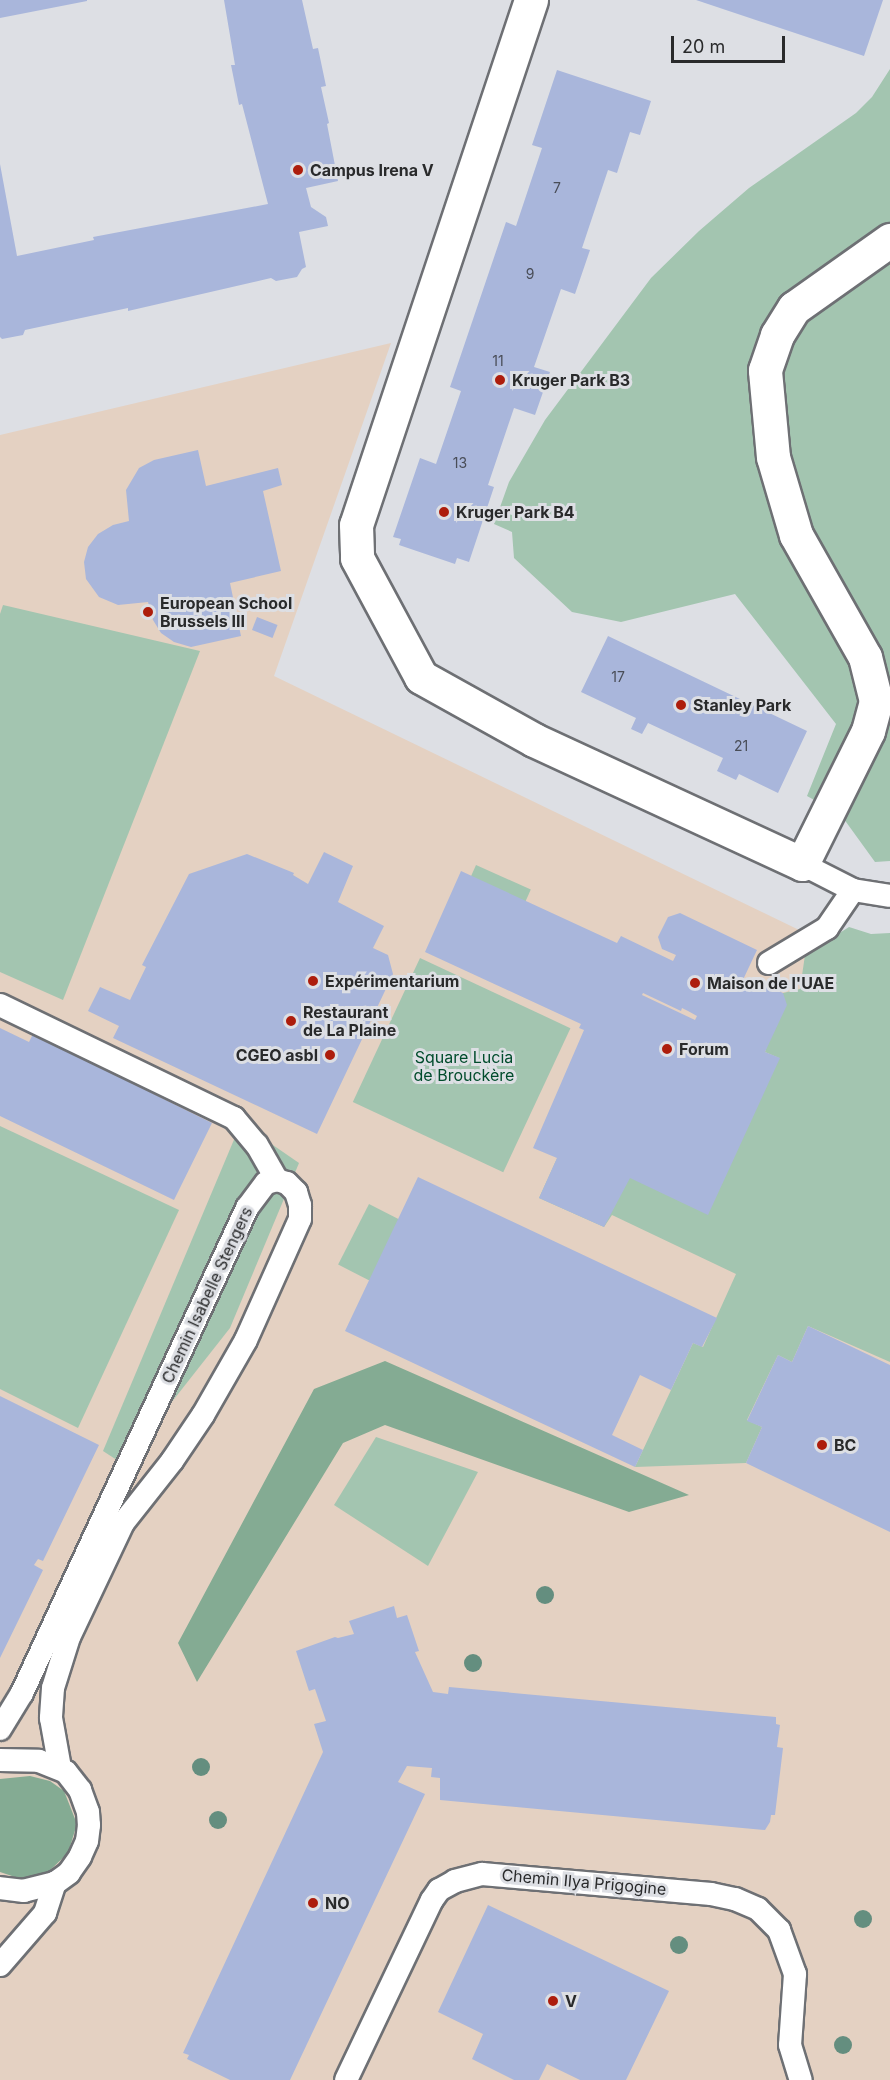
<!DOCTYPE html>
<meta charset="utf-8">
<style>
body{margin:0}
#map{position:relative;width:890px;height:2080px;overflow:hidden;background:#dddfe4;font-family:Inter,sans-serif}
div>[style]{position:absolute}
.education>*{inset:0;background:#e4d1c2}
.green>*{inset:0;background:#a3c5b0;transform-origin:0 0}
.forest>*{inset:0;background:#84ab93}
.building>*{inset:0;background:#a9b6db;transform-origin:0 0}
.roads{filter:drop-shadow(2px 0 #6e7074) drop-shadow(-2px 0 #6e7074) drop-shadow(0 2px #6e7074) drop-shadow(0 -2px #6e7074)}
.lane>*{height:22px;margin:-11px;padding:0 11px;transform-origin:11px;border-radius:11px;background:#fff}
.street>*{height:33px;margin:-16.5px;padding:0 16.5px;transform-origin:16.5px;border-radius:16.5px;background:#fff}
.trees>*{width:18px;height:18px;margin:-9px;border-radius:50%;background:#648e7f}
.dots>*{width:16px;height:16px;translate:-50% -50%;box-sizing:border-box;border:3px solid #dddfe4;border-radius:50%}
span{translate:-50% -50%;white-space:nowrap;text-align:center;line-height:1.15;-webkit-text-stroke:6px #dddfe4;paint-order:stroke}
.number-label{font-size:14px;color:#494d57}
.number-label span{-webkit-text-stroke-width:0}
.poi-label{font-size:16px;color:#292a2b;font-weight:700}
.left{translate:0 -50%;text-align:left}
.right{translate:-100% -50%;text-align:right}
.park-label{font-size:16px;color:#014c2c}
.street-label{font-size:16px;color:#292a2b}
.scale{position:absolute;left:671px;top:36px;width:114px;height:27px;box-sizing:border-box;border:3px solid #292a2b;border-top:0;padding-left:8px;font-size:18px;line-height:21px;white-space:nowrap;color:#292a2b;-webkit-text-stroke:4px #dddfe4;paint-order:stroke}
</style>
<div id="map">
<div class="education">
<i style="clip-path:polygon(391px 343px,274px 676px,890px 974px,890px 2080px,0 2080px,0 435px)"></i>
</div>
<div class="green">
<i style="clip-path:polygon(890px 69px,890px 861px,875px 862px,841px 815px,807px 796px,836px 724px,735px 594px,621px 622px,572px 612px,514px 558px,512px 532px,494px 524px,509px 482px,545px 420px,651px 278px,699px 231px,749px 188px,856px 113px,872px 97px)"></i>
<i style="clip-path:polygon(3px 605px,200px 651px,63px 1000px,0 972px,0 614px)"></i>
<i style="left:476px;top:865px;width:60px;height:59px;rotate:24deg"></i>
<i style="clip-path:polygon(849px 927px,871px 934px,890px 933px,890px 1362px,808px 1326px,792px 1362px,778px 1355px,747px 1420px,762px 1427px,746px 1463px,635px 1467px,693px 1343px,703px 1347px,736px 1274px,612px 1215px,604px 1227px,539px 1198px,569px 1132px,779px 1058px,765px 1052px,783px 993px,800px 989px,805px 955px)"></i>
<i style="left:420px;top:958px;width:166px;height:159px;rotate:25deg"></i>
<i style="clip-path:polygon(241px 1123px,299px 1163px,230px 1328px,123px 1464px,103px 1451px)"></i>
<i style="clip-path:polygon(0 1126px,179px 1210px,78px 1428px,0 1389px)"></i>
<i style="left:369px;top:1204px;width:67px;height:68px;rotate:27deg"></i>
<i style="clip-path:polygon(376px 1437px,478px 1472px,428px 1566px,334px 1505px)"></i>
</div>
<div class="forest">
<i style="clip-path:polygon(385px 1361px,689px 1495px,629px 1512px,385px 1425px,343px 1443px,197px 1682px,178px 1643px,314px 1389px)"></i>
<i style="clip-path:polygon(30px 1776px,50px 1781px,64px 1791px,77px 1824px,68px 1853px,45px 1875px,18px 1878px,0 1872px,0 1779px)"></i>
</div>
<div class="building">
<i style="clip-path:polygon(0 0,87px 0,87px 1px,0 18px)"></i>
<i style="clip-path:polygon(224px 0,302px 0,313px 49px,318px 48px,326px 86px,321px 87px,329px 123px,327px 124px,338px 181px,306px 188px,311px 207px,326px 217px,328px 226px,299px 232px,306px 267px,302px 269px,297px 277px,276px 281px,271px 278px,128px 311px,128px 308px,25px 330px,23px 335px,2px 339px,0 337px,0 164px,17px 256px,94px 240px,93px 237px,268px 204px,242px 104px,239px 105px,231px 65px,235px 65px)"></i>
<i style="clip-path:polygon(696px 0,883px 0,864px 56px)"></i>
<i style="clip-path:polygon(557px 70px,651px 101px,640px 135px,630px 132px,617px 173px,608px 170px,582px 248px,590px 250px,575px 294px,561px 289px,534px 367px,550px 372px,535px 415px,514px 408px,488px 485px,494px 487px,469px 562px,457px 558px,455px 564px,399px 545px,401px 539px,393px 537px,420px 458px,436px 464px,461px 391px,450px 387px,506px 222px,516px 226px,542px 148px,532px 145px)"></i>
<i style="clip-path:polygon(198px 450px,206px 486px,278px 468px,282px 485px,263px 491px,281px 571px,230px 583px,241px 636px,191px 647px,174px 642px,161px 633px,153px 620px,148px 602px,118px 605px,99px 597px,86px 579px,84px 562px,88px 547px,98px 534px,113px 525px,129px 521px,126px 490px,139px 468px,154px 460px)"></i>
<i style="left:257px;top:617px;width:22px;height:14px;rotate:21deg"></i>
<i style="clip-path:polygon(608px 636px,807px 731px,778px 793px,739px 774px,736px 780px,717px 771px,723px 758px,648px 723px,642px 734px,631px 729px,636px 718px,581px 692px)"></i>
<i style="clip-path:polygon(324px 852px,353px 866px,338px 902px,384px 926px,373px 948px,388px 955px,393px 974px,317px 1134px,113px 1038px,119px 1026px,88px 1011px,100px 987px,130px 1000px,146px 967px,142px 965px,189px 874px,247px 854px,294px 873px,293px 875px,308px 884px)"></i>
<i style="clip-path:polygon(evenodd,461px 871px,617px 943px,621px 936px,673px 961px,676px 955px,662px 949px,658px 937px,668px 917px,680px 913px,757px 950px,741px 984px,754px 990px,759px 982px,783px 993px,787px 1005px,765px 1052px,780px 1058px,708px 1215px,630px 1178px,604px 1227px,539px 1198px,557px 1158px,533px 1148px,584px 1030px,579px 1028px,581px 1024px,425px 952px,461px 871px,643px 993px,681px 1011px,682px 1008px,688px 1011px,697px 1016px,695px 1020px,642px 995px,643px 993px)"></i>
<i style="clip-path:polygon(0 1028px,29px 1042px,33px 1034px,212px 1123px,174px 1200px,0 1116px)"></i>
<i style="clip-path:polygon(418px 1177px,717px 1318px,702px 1347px,693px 1343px,671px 1390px,640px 1375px,612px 1435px,643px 1450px,635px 1467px,345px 1331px)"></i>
<i style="clip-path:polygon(808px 1326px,890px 1365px,890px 1532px,746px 1463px,762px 1427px,747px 1421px,778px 1355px,792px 1362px)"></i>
<i style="clip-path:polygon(0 1396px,99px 1445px,43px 1561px,38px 1559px,34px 1565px,43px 1570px,0 1658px)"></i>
<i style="clip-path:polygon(394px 1606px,397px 1618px,407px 1615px,419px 1651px,415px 1652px,433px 1692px,448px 1694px,449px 1687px,776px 1717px,776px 1724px,780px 1725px,777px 1747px,783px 1748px,775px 1815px,771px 1815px,770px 1822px,765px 1830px,440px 1800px,440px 1778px,431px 1777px,432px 1768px,407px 1766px,398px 1782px,425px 1794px,290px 2080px,230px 2080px,187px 2059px,189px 2055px,183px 2053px,323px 1752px,314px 1724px,326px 1721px,315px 1689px,309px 1691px,296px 1651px,335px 1637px,338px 1638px,354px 1634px,349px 1621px)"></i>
<i style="clip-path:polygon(488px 1905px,669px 1991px,626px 2080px,580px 2080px,547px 2064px,539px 2080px,514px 2080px,472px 2059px,483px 2034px,438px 2012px)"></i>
</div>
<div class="roads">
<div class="lane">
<i style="left:802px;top:864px;width:57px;rotate:27deg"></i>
<i style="left:853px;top:890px;width:37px;rotate:9deg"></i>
<i style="left:769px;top:963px;width:68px;rotate:-31.1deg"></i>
<i style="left:827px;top:928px;width:46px;rotate:-55.6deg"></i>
<i style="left:0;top:1005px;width:260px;rotate:25.8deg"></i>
<i style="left:234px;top:1118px;width:35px;rotate:50deg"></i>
<i style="left:257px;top:1145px;width:40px;rotate:60.3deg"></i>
<i style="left:0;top:1729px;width:42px;rotate:-58.6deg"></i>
<i style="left:22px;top:1693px;width:535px;rotate:-65.11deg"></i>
<i style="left:247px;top:1208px;width:31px;rotate:-53deg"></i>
<i style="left:266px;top:1183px;width:11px;rotate:-15deg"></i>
<i style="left:277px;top:1180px;width:10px;rotate:17deg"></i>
<i style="left:287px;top:1183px;width:13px;rotate:45deg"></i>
<i style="left:296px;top:1192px;width:14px;rotate:73deg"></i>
<i style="left:300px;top:1205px;width:14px;rotate:90deg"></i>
<i style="left:300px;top:1219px;width:133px;rotate:114.1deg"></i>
<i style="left:246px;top:1340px;width:86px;rotate:119.8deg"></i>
<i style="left:203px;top:1415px;width:55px;rotate:124deg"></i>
<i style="left:172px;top:1461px;width:79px;rotate:128.3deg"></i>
<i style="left:123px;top:1523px;width:126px;rotate:115.3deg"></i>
<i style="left:69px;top:1637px;width:53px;rotate:107.4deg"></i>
<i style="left:53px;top:1688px;width:30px;rotate:94deg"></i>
<i style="left:51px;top:1718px;width:51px;rotate:79.8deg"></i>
<i style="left:0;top:1760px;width:39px;rotate:1deg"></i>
<i style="left:39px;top:1761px;width:29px;rotate:22deg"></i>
<i style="left:66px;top:1772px;width:23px;rotate:52deg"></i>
<i style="left:80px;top:1790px;width:23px;rotate:70deg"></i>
<i style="left:88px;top:1812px;width:13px;rotate:86deg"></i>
<i style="left:89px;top:1825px;width:16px;rotate:97deg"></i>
<i style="left:87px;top:1841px;width:17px;rotate:114deg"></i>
<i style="left:80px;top:1857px;width:19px;rotate:125deg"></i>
<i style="left:69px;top:1873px;width:17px;rotate:144deg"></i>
<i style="left:55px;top:1883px;width:32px;rotate:166deg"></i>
<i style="left:24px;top:1891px;width:24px;rotate:-173deg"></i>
<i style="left:0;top:1965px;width:69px;rotate:-49.1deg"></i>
<i style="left:45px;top:1913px;width:32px;rotate:-72deg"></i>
<i style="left:346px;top:2080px;width:199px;rotate:-64.5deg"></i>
<i style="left:432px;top:1900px;width:12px;rotate:-55deg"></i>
<i style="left:439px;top:1890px;width:18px;rotate:-29deg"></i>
<i style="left:455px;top:1881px;width:28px;rotate:-15deg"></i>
<i style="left:482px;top:1874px;width:230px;rotate:5deg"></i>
<i style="left:711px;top:1894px;width:25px;rotate:12deg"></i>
<i style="left:735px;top:1899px;width:25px;rotate:23deg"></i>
<i style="left:758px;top:1909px;width:30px;rotate:45deg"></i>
<i style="left:779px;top:1930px;width:47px;rotate:70deg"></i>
<i style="left:795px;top:1974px;width:71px;rotate:94deg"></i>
<i style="left:790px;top:2045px;width:37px;rotate:73deg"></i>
</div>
<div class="street">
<i style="left:531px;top:0;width:553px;rotate:108.43deg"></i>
<i style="left:356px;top:525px;width:33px;rotate:88deg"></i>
<i style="left:357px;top:558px;width:135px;rotate:61.7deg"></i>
<i style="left:421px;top:677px;width:129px;rotate:29.1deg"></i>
<i style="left:534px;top:740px;width:295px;rotate:24.8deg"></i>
<i style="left:802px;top:864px;width:148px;rotate:-63.6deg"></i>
<i style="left:868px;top:731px;width:31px;rotate:-75deg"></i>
<i style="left:876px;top:701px;width:45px;rotate:-104deg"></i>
<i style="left:865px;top:657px;width:140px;rotate:-119.5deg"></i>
<i style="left:796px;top:535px;width:81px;rotate:-106.4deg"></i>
<i style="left:773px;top:457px;width:87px;rotate:-95.3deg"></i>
<i style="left:765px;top:370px;width:37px;rotate:-71deg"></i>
<i style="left:777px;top:335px;width:32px;rotate:-58deg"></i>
<i style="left:794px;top:308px;width:118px;rotate:-35.3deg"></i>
</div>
</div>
<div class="trees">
<i style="left:545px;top:1595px"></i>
<i style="left:473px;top:1663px"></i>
<i style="left:201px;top:1767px"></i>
<i style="left:218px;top:1820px"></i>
<i style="left:863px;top:1919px"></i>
<i style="left:679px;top:1945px"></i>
<i style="left:843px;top:2045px"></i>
</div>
<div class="dots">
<i style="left:298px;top:170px;background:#ad1d0c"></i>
<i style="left:500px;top:380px;background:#ad1d0c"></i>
<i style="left:444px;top:512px;background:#ad1d0c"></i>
<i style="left:148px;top:612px;background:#ad1d0c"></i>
<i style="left:681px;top:705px;background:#ad1d0c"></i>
<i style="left:313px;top:981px;background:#ad1d0c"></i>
<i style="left:695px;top:983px;background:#ad1d0c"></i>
<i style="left:291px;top:1021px;background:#ad1d0c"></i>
<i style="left:667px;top:1049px;background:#ad1d0c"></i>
<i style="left:330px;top:1055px;background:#ad1d0c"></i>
<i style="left:822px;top:1445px;background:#ad1d0c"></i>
<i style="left:313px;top:1903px;background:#ad1d0c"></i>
<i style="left:553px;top:2001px;background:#ad1d0c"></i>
</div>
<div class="number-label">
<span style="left:557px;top:188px">7</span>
<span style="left:530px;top:274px">9</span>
<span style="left:498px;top:361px">11</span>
<span style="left:460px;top:463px">13</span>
<span style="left:618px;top:677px">17</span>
<span style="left:741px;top:746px">21</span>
</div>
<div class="poi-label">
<span class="left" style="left:310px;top:170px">Campus Irena V</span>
<span class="left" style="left:512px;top:380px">Kruger Park B3</span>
<span class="left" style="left:456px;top:512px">Kruger Park B4</span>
<span class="left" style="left:160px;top:612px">European School<br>Brussels III</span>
<span class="left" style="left:693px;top:705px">Stanley Park</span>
<span class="left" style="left:325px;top:981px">Expérimentarium</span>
<span class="left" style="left:707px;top:983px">Maison de l'UAE</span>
<span class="left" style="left:303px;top:1021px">Restaurant<br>de La Plaine</span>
<span class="left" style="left:679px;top:1049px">Forum</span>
<span class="right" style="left:318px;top:1055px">CGEO asbl</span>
<span class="left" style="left:834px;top:1445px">BC</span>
<span class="left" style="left:325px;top:1903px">NO</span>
<span class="left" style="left:565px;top:2001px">V</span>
</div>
<div class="park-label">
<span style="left:464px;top:1066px">Square Lucia<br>de Brouckère</span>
</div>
<div class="street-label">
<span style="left:207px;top:1295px;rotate:-65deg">Chemin Isabelle Stengers</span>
<span style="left:584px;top:1882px;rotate:5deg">Chemin Ilya Prigogine</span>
</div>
<div class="scale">20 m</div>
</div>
